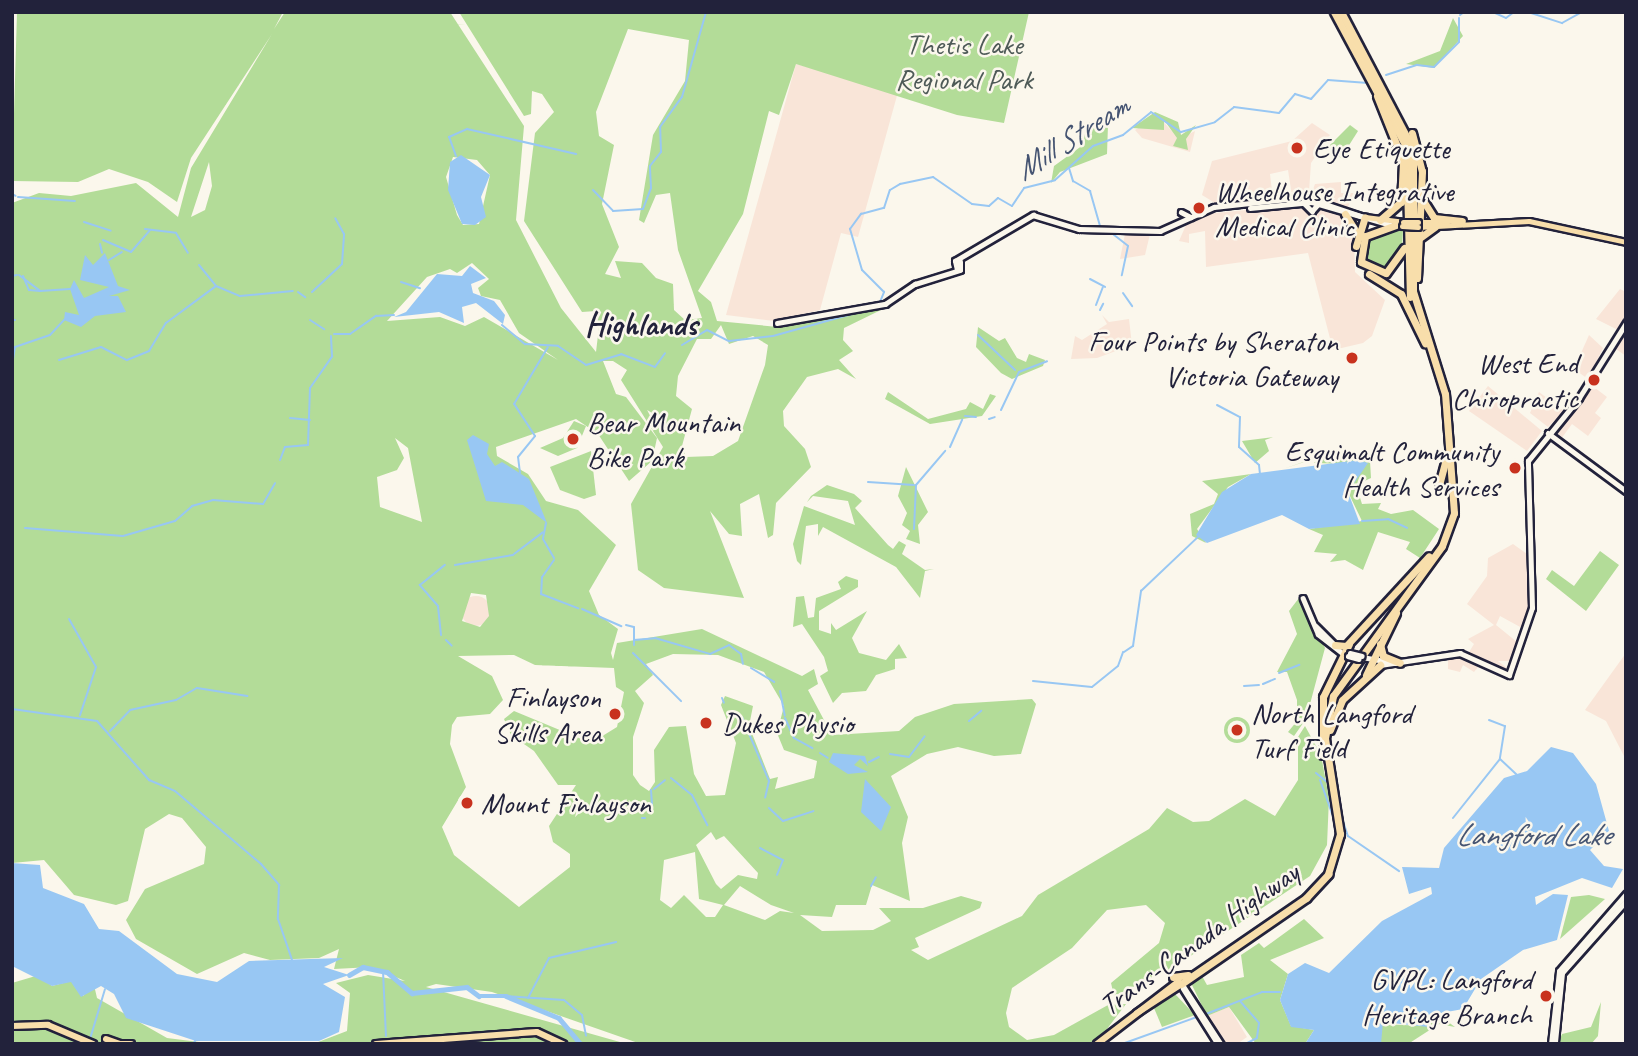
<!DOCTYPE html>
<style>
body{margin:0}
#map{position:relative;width:1638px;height:1056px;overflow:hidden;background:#fbf7ec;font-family:Caveat,sans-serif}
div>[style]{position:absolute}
.built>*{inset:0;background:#f9e5d8}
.round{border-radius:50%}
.green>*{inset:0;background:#b3dc98}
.water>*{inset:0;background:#98c7f3}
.stream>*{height:2px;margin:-1px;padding:0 1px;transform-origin:1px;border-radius:1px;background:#98c7f3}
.river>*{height:4.5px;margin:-2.25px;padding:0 2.25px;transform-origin:2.25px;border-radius:2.25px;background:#98c7f3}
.roads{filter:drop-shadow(2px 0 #22223b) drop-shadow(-2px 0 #22223b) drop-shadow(0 2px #22223b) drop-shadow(0 -2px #22223b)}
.secondary>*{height:4.5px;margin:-2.25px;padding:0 2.25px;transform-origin:2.25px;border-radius:2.25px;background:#fbf7ec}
.primary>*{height:5px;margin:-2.5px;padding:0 2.5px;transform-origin:2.5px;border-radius:2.5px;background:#f8deab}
.trunk>*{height:6px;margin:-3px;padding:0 3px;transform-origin:3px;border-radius:3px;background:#f8deab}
.motorway>*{height:7px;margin:-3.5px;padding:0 3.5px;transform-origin:3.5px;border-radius:3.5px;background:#f8deab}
.bridges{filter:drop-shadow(2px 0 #22223b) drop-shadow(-2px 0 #22223b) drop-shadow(0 2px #22223b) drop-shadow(0 -2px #22223b)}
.secondary-bridge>*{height:4.5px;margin:-2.25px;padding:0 2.25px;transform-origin:2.25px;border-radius:2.25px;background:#fbf7ec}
.primary-bridge>*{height:5px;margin:-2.5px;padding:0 2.5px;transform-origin:2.5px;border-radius:2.5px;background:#f8deab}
.dots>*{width:19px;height:19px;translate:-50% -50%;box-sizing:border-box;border:4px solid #fbf7ec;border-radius:50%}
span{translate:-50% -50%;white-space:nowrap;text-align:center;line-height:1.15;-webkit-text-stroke:5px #fbf7ec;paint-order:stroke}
.park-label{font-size:30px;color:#4e5a57}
.poi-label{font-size:30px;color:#22223b}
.left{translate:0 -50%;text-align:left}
.right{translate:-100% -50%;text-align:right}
.street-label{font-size:30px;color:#22223b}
.water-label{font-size:32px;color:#455472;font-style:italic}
.quarter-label{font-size:33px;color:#22223b;font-weight:700}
.frame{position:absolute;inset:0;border:14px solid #22223b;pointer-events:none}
</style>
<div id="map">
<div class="built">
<i style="clip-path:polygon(796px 64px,898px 92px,858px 237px,841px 233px,820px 310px,774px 321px,726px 315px)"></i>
<i style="clip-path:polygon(1158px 116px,1179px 139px,1195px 131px,1190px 152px,1142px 138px,1135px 130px)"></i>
<i style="clip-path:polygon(1312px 123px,1330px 135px,1311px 163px,1309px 192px,1292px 196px,1288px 170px,1270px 174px,1273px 199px,1215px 203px,1202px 195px,1212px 161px,1292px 141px)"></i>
<i style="clip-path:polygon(1341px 182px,1341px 193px,1354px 193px,1345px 214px,1354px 231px,1355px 272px,1385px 300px,1372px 336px,1363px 343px,1333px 350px,1308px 253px,1206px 267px,1205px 231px,1189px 234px,1189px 243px,1179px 241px,1186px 225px,1205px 214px,1308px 204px,1315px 184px)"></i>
<i style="clip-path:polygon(1125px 234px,1150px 234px,1145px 255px,1120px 259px)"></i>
<i style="clip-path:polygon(1620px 289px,1626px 292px,1626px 356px,1610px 345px,1620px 331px,1596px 319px)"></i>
<i style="clip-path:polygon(1102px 315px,1109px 322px,1129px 319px,1132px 345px,1097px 358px,1071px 359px,1075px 336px,1082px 340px,1107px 324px)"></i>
<i style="clip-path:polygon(1589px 335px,1603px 348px,1588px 379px,1574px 369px)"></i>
<i style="clip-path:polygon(1590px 384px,1607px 397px,1595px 413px,1601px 418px,1588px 436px,1572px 424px,1561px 439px,1553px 431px)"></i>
<i style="clip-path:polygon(1488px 386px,1542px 431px,1527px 451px,1469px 411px)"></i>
<i style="clip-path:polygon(1539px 392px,1564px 411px,1548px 427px,1530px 413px)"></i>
<i style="clip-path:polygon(1513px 544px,1527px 554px,1529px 604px,1522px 628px,1500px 616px,1496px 625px,1517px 642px,1510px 661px,1498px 661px,1507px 668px,1505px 678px,1479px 666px,1474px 672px,1463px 665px,1460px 672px,1448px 669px,1448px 656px,1466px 657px,1474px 644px,1468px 639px,1494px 625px,1467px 604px,1487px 576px,1488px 558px)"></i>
<i class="round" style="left:461px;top:596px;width:30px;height:30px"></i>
<i style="clip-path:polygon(1626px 653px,1626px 760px,1606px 721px,1585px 710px)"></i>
<i style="clip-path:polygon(1229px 1007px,1247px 1037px,1237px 1044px,1226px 1044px,1207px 1016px)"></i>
</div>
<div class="green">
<i style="clip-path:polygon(evenodd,17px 12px,283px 12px,274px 29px,285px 12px,450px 12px,524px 126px,516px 220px,561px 308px,596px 352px,599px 327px,590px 320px,596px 311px,582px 312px,524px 221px,535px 133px,554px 112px,542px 94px,532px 91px,531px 114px,524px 116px,459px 12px,1029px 12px,1004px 123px,957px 115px,796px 64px,779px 115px,769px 111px,743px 214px,698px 291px,711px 302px,717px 321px,778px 327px,883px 309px,844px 328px,843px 340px,853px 351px,839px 360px,856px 379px,838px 369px,807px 377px,783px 411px,784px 426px,805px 449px,811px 467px,776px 503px,773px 535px,768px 538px,759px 494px,740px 504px,742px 536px,729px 534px,710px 511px,744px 598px,664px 588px,638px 570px,631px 504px,663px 447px,621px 380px,627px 370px,613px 361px,603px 361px,616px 394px,626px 397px,657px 438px,652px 461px,629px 481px,598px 434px,576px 419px,496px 447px,497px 456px,528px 474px,546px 501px,578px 510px,616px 545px,589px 591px,599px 615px,618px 629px,611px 653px,613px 660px,617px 643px,702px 629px,802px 676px,814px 669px,818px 684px,808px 690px,832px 735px,899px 731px,915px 717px,954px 704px,1032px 699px,1036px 704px,1021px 754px,994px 756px,958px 747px,927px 754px,891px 776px,908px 817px,902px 843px,910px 901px,872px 885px,866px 905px,836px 905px,832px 917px,800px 915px,822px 931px,873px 930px,891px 921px,879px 908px,923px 908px,961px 896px,982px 902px,980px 908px,915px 938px,919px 947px,911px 950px,928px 960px,1022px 916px,1038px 895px,1149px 829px,1167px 808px,1193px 822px,1209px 821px,1245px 799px,1275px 816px,1298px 780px,1298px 737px,1305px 726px,1321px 755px,1329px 798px,1327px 845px,1310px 876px,1171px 969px,1114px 996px,1111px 983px,1159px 943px,1165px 923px,1146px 905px,1107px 910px,1072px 948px,1012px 988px,1006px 1013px,1009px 1027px,1027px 1040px,1054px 1035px,1108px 1005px,1126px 1004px,1097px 1042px,1086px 1044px,641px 1044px,492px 992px,436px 984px,426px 987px,627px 1044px,313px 1044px,347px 1031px,350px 993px,336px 983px,368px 975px,405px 981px,372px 967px,334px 969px,339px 949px,319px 958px,270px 960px,244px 953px,197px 974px,136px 939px,126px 920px,145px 889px,204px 864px,206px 847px,182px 818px,169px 814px,145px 829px,128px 901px,116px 905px,74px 895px,44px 860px,12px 863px,12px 203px,39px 193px,71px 196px,136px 183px,178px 217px,191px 168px,272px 34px,191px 158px,177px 202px,148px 182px,109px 169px,78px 182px,12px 181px,17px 12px,628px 29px,689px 40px,685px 81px,653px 135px,639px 220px,644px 223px,656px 195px,670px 193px,678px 250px,702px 318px,685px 320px,674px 310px,673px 284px,656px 278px,642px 263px,615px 261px,621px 278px,605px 274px,619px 247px,602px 204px,614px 145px,599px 136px,596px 112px,628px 29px,17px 12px,453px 157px,477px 160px,490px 175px,479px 224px,463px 225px,457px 215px,446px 177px,453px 157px,17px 12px,209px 162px,212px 186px,205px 210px,191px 217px,209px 162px,17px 12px,472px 263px,489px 279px,478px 288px,481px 296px,500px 300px,519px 333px,558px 360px,484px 317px,465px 326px,440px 317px,387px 321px,427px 277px,450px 269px,457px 273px,472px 263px,17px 12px,721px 325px,729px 344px,753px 336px,768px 345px,765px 365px,738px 441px,713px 456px,686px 457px,682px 446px,692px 409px,676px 396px,678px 376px,697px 339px,711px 339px,721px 325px,17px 12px,395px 438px,408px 448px,422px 522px,380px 507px,377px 477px,397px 470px,404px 458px,395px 438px,17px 12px,471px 593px,486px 595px,489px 616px,480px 627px,462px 621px,471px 593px,17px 12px,673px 654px,718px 655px,764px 672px,784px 706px,777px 733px,784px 750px,817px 761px,814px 778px,775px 789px,778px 777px,770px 779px,749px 726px,753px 706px,725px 696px,721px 705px,736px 743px,725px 795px,706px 796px,694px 774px,686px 726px,669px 727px,654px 750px,655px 782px,649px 791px,640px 785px,633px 775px,633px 737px,644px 703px,635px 691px,653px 675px,646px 664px,673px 654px,17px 12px,514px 655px,535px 665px,614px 668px,616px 687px,624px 692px,617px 727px,591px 743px,514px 711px,504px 719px,511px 735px,534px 751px,558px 785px,576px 785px,549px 826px,553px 842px,570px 854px,570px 867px,519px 907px,454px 855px,442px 827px,466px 787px,450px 744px,452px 725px,457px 717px,490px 714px,503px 700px,492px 676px,458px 656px,514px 655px,17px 12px,711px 832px,716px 840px,724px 836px,758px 873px,757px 879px,738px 875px,721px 889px,716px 884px,696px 845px,711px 832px,17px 12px,695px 852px,699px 899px,723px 905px,715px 917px,706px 917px,684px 895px,671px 908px,660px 900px,664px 860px,695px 852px,17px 12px,740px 886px,771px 905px,794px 913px,780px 911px,765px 920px,724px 905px,740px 886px)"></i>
<i style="clip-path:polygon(1453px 18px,1463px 36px,1434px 68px,1406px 64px,1440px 51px)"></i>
<i style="clip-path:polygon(1155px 112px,1178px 122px,1181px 135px,1196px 125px,1186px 139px,1188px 150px,1173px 146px,1177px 138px,1164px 120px,1164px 130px,1132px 128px)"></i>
<i style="clip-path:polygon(1087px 122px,1108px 125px,1107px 154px,1060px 172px,1051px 183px,1054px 166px,1083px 145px)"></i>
<i style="clip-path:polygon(1350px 125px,1358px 131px,1341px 158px,1328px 147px)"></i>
<i style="clip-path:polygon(1394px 228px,1403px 230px,1402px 248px,1386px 268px,1369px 266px,1365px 243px)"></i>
<i style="clip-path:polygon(978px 327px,999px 341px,1005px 338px,1017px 358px,1026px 362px,1029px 354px,1045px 360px,1043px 366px,1012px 379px,1001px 373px,976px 347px)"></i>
<i style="clip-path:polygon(888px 392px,928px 419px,966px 409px,970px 402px,983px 409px,990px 394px,996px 396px,982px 416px,930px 424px,885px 399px)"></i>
<i style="clip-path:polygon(574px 421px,586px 426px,577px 448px,558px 456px,540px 448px,563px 438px)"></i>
<i style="clip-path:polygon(1273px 437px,1265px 440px,1269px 451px,1255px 463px,1242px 441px)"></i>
<i style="clip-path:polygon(591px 451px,596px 495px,584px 499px,560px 490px,550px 467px)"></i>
<i style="clip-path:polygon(1335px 451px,1370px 461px,1371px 478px,1356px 485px,1362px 504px,1381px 503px,1378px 509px,1391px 514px,1413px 510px,1439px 529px,1420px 558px,1406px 549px,1410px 542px,1378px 532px,1363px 570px,1345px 560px,1330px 562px,1337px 554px,1314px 552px,1323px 535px,1309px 529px,1362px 521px,1348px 492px,1356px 475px,1348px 464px,1314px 463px,1322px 456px,1283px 469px)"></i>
<i style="clip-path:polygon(906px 467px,928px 512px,918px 525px,920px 544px,906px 539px,910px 531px,902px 525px,907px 513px,898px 496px)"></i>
<i style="clip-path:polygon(1251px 474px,1228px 487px,1197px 529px,1206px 543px,1192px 536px,1190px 514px,1214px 504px,1218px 494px,1202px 481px)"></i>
<i style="clip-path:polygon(827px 485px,854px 494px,862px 501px,855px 508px,888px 545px,893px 549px,899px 541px,906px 545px,902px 554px,925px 570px,934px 569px,925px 571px,920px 598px,896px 567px,823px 527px,818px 536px,818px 524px,806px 526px,801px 565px,797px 561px,793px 544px,804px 506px,855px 525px,848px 501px,813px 496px,807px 502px,811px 496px)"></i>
<i style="clip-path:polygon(1600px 551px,1619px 565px,1586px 611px,1546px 579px,1552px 570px,1574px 586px)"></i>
<i style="clip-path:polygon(846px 576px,858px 580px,858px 587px,819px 611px,819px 630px,831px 634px,831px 623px,836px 630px,867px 611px,852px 638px,859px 653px,886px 660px,899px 644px,907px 658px,895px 659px,895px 669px,876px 675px,866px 691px,842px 693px,833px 703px,820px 676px,828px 671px,824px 657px,802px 624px,793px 627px,796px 597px,804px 596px,808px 618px,814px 617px,816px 598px,841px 589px,838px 582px)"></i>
<i style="clip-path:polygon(1299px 598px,1325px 648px,1306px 719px,1294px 736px,1288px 732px,1297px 721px,1297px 700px,1287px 672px,1277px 672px,1297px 634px,1289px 611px)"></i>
<i class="round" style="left:1224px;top:717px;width:26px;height:26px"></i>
<i style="clip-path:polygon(1589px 895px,1605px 899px,1560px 939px,1571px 897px)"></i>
<i style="clip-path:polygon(1304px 919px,1324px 938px,1270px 960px,1288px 974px,1280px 1000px,1291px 1026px,1314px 1030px,1305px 1044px,1256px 1044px,1229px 1007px,1207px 1016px,1191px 983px,1202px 976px,1207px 985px,1244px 977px,1241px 955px,1259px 943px,1264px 948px)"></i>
<i style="clip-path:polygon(39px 975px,52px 986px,71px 981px,83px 996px,94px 985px,97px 998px,167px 1038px,215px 1044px,12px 1044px,12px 983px)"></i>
<i style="clip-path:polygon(1175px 994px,1195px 1015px,1162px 1027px,1154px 1008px)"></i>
<i style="clip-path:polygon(1601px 1002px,1598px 1036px,1591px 1044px,1558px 1044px,1562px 1034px,1591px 1027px)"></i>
<i style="clip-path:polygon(1436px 1013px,1455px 1027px,1439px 1024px,1408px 1044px,1381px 1044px,1380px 1024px,1427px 1026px)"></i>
</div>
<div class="water">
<i style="clip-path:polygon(461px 155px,490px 175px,481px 197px,486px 217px,475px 225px,462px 224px,448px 190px,450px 162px)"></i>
<i style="clip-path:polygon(105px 253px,118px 286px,130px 290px,109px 296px,118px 296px,126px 312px,95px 316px,81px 327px,64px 320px,65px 312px,79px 315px,70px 289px,74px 280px,84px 298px,109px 287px,80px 280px,85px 255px,93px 265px)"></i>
<i style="clip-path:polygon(470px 266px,486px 278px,471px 284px,473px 293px,494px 301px,505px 315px,503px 324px,476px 303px,462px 307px,464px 323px,439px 312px,394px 317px,406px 312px,437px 274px,462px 276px)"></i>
<i style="clip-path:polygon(473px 435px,489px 444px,487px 454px,495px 466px,502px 462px,529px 479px,547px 523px,523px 505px,486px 501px,467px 440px)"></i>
<i style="clip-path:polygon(1358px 460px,1368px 463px,1348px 492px,1360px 524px,1309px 529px,1282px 515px,1207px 543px,1196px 535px,1222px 492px,1251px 474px)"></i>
<i style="clip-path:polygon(1551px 747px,1573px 753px,1596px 784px,1609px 831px,1590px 850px,1604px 866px,1623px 869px,1612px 888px,1582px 878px,1535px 897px,1536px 905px,1553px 894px,1568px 895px,1557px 940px,1523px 950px,1481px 979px,1463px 1009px,1436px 1014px,1428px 1027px,1383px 1022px,1381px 1044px,1305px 1044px,1314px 1030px,1291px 1027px,1280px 1000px,1288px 974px,1305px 963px,1329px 973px,1382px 921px,1432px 894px,1431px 887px,1409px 894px,1402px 867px,1439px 868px,1444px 848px,1504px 778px,1527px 771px)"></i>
<i style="clip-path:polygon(833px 753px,865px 756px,868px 766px,860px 759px,854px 765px,868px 772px,848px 774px,829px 762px)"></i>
<i style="clip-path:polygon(865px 779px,891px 807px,881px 831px,861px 812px)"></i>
<i style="clip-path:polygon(12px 863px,40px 865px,43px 888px,84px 904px,99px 929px,119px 931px,177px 974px,217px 982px,249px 961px,343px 958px,324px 967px,349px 975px,323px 984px,345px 997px,339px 1032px,319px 1041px,196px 1041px,126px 1018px,114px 994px,101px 986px,81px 997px,71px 982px,52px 986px,12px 966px)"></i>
</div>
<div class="stream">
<i style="left:1493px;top:12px;width:14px;rotate:25deg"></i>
<i style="left:1506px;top:18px;width:10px;rotate:-37deg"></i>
<i style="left:1528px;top:12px;width:36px;rotate:18deg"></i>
<i style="left:1562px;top:23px;width:23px;rotate:-29deg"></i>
<i style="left:1460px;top:15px;width:5px;rotate:-37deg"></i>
<i style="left:1386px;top:75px;width:33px;rotate:-18deg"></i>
<i style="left:1417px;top:65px;width:17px;rotate:7deg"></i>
<i style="left:1434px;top:67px;width:35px;rotate:-45deg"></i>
<i style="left:1459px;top:42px;width:24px;rotate:-90deg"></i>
<i style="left:456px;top:156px;width:20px;rotate:-110deg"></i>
<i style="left:449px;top:137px;width:20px;rotate:-24deg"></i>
<i style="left:467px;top:129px;width:112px;rotate:12.9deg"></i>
<i style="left:1069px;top:168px;width:14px;rotate:73deg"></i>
<i style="left:1073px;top:181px;width:20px;rotate:30deg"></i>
<i style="left:1090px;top:191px;width:40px;rotate:74deg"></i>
<i style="left:593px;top:190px;width:29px;rotate:46deg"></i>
<i style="left:613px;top:211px;width:30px;rotate:-4deg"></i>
<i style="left:643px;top:209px;width:22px;rotate:-69deg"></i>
<i style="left:651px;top:188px;width:22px;rotate:-93deg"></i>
<i style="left:650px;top:166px;width:18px;rotate:-52deg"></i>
<i style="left:661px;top:152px;width:25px;rotate:-92deg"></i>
<i style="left:660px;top:127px;width:37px;rotate:-54deg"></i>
<i style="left:682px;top:97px;width:88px;rotate:-74.2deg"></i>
<i style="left:12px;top:194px;width:4px;rotate:27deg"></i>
<i style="left:18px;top:197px;width:57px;rotate:4deg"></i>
<i style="left:84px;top:222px;width:28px;rotate:18deg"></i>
<i style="left:145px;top:229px;width:31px;rotate:7deg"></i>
<i style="left:176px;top:233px;width:23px;rotate:59deg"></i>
<i style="left:1109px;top:231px;width:24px;rotate:38deg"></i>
<i style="left:1128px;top:246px;width:30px;rotate:102deg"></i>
<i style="left:103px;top:240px;width:30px;rotate:23deg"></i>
<i style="left:131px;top:252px;width:29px;rotate:-49deg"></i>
<i style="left:100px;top:244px;width:9px;rotate:77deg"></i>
<i style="left:109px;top:260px;width:15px;rotate:-32deg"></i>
<i style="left:199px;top:265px;width:27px;rotate:51deg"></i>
<i style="left:216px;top:286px;width:26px;rotate:23deg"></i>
<i style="left:240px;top:296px;width:53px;rotate:-5.4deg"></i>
<i style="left:19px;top:275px;width:26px;rotate:37deg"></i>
<i style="left:40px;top:291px;width:30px;rotate:-4deg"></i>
<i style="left:12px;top:276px;width:5px;rotate:-11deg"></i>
<i style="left:23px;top:276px;width:15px;rotate:67deg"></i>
<i style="left:29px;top:290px;width:11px;rotate:5deg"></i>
<i style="left:1090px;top:279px;width:17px;rotate:28deg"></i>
<i style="left:401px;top:282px;width:20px;rotate:18deg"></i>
<i style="left:298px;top:292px;width:9px;rotate:36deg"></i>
<i style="left:312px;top:292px;width:41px;rotate:-43deg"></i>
<i style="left:342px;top:264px;width:30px;rotate:-86deg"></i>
<i style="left:344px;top:234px;width:18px;rotate:-119deg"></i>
<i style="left:1123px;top:293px;width:16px;rotate:55deg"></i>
<i style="left:880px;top:302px;width:11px;rotate:-68deg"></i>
<i style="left:884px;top:292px;width:31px;rotate:-135deg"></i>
<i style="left:862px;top:270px;width:43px;rotate:-106.3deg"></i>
<i style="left:850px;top:229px;width:19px;rotate:-54deg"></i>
<i style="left:861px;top:214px;width:24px;rotate:-15deg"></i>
<i style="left:884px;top:208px;width:19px;rotate:-72deg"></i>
<i style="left:890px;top:190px;width:12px;rotate:-31deg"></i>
<i style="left:900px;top:184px;width:34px;rotate:-12deg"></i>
<i style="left:933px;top:177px;width:47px;rotate:34.7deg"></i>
<i style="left:972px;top:204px;width:17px;rotate:7deg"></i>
<i style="left:989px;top:206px;width:12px;rotate:-42deg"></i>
<i style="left:998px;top:198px;width:16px;rotate:30deg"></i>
<i style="left:1012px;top:206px;width:22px;rotate:-56deg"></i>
<i style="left:1024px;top:188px;width:32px;rotate:-14deg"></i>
<i style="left:1055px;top:180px;width:51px;rotate:-41.8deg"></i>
<i style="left:1093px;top:146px;width:32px;rotate:-20deg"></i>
<i style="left:1123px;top:135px;width:36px;rotate:-39deg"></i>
<i style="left:1151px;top:112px;width:36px;rotate:34deg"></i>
<i style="left:1181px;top:132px;width:35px;rotate:-16deg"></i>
<i style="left:1215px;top:122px;width:24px;rotate:-38deg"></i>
<i style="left:1234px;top:107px;width:45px;rotate:7.6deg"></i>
<i style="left:1279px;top:113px;width:25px;rotate:-50deg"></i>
<i style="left:1295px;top:94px;width:17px;rotate:17deg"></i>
<i style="left:1311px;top:99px;width:25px;rotate:-48deg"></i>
<i style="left:1328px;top:80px;width:40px;rotate:4.3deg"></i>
<i style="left:1096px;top:305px;width:19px;rotate:-69deg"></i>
<i style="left:1100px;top:310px;width:7px;rotate:-63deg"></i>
<i style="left:13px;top:320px;width:2px"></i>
<i style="left:310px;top:320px;width:17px;rotate:33deg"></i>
<i style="left:502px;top:325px;width:30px;rotate:40deg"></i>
<i style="left:525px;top:344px;width:33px;rotate:3deg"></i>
<i style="left:558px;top:346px;width:34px;rotate:34deg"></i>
<i style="left:586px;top:365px;width:37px;rotate:-17deg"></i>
<i style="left:621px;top:354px;width:36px;rotate:21deg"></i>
<i style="left:655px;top:367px;width:17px;rotate:-54deg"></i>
<i style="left:334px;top:334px;width:16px"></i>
<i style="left:350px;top:334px;width:32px;rotate:-35deg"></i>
<i style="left:376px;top:316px;width:18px;rotate:-3deg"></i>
<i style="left:978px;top:335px;width:51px;rotate:43.4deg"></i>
<i style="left:682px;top:345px;width:29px;rotate:-31deg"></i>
<i style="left:707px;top:330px;width:25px;rotate:27deg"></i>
<i style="left:729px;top:341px;width:44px;rotate:-6.5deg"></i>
<i style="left:773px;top:336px;width:108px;rotate:-15.6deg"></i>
<i style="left:59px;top:360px;width:44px;rotate:-17.2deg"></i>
<i style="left:101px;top:347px;width:29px;rotate:27deg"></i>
<i style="left:127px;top:360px;width:24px;rotate:-22deg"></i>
<i style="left:149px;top:351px;width:33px;rotate:-59deg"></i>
<i style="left:166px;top:323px;width:62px;rotate:-36.5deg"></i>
<i style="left:12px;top:366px;width:19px;rotate:-81deg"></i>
<i style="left:15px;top:347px;width:37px;rotate:-19deg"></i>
<i style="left:50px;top:335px;width:21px;rotate:-47deg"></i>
<i style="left:1217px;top:405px;width:26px;rotate:28deg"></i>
<i style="left:1240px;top:417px;width:30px;rotate:92deg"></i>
<i style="left:1239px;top:447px;width:27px;rotate:42deg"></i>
<i style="left:1259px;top:465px;width:10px;rotate:84deg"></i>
<i style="left:1001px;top:410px;width:42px;rotate:-64.7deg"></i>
<i style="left:1019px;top:372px;width:30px;rotate:-21deg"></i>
<i style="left:965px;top:416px;width:11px;rotate:5deg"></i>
<i style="left:290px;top:418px;width:20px;rotate:6deg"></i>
<i style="left:989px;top:419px;width:6px;rotate:-18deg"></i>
<i style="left:950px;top:447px;width:30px;rotate:-66deg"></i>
<i style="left:280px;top:460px;width:14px;rotate:-69deg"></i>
<i style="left:285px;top:447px;width:23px;rotate:-5deg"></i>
<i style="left:308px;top:445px;width:57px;rotate:-88deg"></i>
<i style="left:310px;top:388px;width:39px;rotate:-55deg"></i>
<i style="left:332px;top:356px;width:20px;rotate:-93deg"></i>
<i style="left:520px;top:473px;width:16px;rotate:-97deg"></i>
<i style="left:518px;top:457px;width:27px;rotate:-51deg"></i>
<i style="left:535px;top:436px;width:38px;rotate:-123deg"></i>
<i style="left:514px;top:404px;width:66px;rotate:-59.2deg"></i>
<i style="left:868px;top:482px;width:46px;rotate:3.7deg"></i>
<i style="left:1362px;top:521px;width:26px;rotate:-4deg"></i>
<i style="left:1388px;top:519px;width:21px;rotate:25deg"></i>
<i style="left:546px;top:523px;width:16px;rotate:101deg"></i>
<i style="left:543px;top:539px;width:22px;rotate:60deg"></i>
<i style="left:25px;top:528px;width:98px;rotate:4.7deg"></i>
<i style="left:123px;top:536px;width:54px;rotate:-16.1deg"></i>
<i style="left:175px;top:521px;width:23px;rotate:-41deg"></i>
<i style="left:192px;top:506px;width:22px;rotate:-16deg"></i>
<i style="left:213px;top:500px;width:50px;rotate:4.6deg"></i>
<i style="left:263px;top:504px;width:24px;rotate:-60deg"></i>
<i style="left:914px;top:529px;width:44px;rotate:-87.4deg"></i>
<i style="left:916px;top:485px;width:45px;rotate:-49.5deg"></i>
<i style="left:514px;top:554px;width:36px;rotate:-37deg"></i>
<i style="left:554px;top:560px;width:21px;rotate:125deg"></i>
<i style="left:542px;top:577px;width:17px;rotate:93deg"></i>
<i style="left:541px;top:594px;width:40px;rotate:21deg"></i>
<i style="left:455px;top:565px;width:59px;rotate:-9.8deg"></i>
<i style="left:582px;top:609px;width:43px;rotate:23.6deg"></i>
<i style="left:69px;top:619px;width:55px;rotate:60.6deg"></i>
<i style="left:96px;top:667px;width:51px;rotate:108.4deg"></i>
<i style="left:626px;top:625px;width:8px;rotate:14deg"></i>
<i style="left:634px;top:627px;width:18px;rotate:90deg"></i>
<i style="left:441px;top:635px;width:29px;rotate:-96deg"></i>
<i style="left:438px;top:606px;width:28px;rotate:-131deg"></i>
<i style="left:420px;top:585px;width:32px;rotate:-39deg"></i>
<i style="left:446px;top:640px;width:8px;rotate:45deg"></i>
<i style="left:634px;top:640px;width:21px;rotate:-5deg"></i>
<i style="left:655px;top:638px;width:57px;rotate:16.2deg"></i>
<i style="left:710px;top:654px;width:21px;rotate:-25deg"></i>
<i style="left:729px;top:645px;width:15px;rotate:37deg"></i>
<i style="left:741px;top:654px;width:10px;rotate:79deg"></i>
<i style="left:1124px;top:652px;width:11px;rotate:-34deg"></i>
<i style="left:1133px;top:646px;width:56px;rotate:-81.7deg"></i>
<i style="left:1141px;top:591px;width:79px;rotate:-43.5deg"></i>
<i style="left:633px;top:653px;width:68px;rotate:45deg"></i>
<i style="left:751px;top:668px;width:27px;rotate:31deg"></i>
<i style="left:1279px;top:673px;width:22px;rotate:-22deg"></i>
<i style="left:1033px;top:681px;width:59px;rotate:5.8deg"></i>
<i style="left:1092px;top:687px;width:33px;rotate:-39deg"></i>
<i style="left:1118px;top:666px;width:15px;rotate:-70deg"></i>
<i style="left:1263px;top:684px;width:13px;rotate:-23deg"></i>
<i style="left:1244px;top:686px;width:15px;rotate:-4deg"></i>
<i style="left:780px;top:691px;width:25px;rotate:79deg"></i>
<i style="left:722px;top:698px;width:5px;rotate:68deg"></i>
<i style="left:12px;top:709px;width:86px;rotate:8deg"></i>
<i style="left:97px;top:721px;width:79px;rotate:48.6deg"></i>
<i style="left:149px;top:780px;width:28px;rotate:23deg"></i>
<i style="left:175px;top:791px;width:113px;rotate:40.3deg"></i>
<i style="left:261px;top:864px;width:28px;rotate:49deg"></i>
<i style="left:279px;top:885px;width:34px;rotate:92deg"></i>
<i style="left:278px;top:919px;width:43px;rotate:71.1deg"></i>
<i style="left:742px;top:717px;width:69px;rotate:67.1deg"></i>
<i style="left:769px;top:781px;width:17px;rotate:103deg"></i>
<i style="left:785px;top:718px;width:22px;rotate:66deg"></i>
<i style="left:794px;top:738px;width:21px;rotate:29deg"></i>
<i style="left:1489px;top:720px;width:17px;rotate:21deg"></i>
<i style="left:1505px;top:726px;width:33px;rotate:99deg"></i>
<i style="left:1500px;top:759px;width:23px;rotate:43deg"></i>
<i style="left:969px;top:721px;width:16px;rotate:-40deg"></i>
<i style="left:110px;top:731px;width:29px;rotate:-46deg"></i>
<i style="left:130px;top:710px;width:47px;rotate:-12.3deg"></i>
<i style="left:176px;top:700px;width:24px;rotate:-30deg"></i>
<i style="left:197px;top:688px;width:51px;rotate:9.1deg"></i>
<i style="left:820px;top:753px;width:9px;rotate:32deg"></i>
<i style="left:890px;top:754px;width:19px;rotate:9deg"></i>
<i style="left:909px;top:757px;width:26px;rotate:-53deg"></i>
<i style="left:869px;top:762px;width:11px;rotate:-27deg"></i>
<i style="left:1316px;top:773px;width:13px;rotate:39deg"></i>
<i style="left:671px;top:778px;width:27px;rotate:39deg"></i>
<i style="left:692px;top:795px;width:34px;rotate:63deg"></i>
<i style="left:1320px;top:780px;width:45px;rotate:70.3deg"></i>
<i style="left:654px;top:789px;width:14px;rotate:-39deg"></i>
<i style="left:651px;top:790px;width:16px;rotate:86deg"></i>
<i style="left:769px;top:808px;width:19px;rotate:43deg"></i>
<i style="left:783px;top:821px;width:32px;rotate:-18deg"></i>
<i style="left:642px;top:818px;width:3px"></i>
<i style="left:1453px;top:818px;width:75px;rotate:-51.5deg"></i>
<i style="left:1343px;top:821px;width:16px;rotate:72deg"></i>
<i style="left:1348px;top:836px;width:62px;rotate:34.5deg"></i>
<i style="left:760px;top:848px;width:26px;rotate:28deg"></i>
<i style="left:783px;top:860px;width:16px;rotate:112deg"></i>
<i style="left:871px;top:886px;width:10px;rotate:-61deg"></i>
<i style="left:383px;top:971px;width:65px;rotate:87.4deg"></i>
<i style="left:506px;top:996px;width:58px;rotate:3.9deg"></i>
<i style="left:564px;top:1000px;width:23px;rotate:40deg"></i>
<i style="left:582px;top:1015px;width:21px;rotate:79deg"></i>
<i style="left:528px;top:998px;width:45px;rotate:-62.3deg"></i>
<i style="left:549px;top:958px;width:69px;rotate:-13.4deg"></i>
<i style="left:1240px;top:1001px;width:29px;rotate:49deg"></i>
<i style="left:1259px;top:1023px;width:15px;rotate:98deg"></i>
<i style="left:1257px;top:1038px;width:13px;rotate:153deg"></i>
<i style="left:1206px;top:1014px;width:60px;rotate:-21.4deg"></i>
<i style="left:1262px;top:992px;width:18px"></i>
<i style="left:90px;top:1039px;width:52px;rotate:-73.3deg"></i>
<i style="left:193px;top:1044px;width:4px;rotate:-56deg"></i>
<i style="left:1106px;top:1044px;width:4px"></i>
<i style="left:1122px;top:1044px;width:80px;rotate:-19.8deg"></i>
</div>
<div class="river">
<i style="left:349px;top:975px;width:16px;rotate:-30deg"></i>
<i style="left:363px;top:967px;width:25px;rotate:12deg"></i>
<i style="left:387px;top:972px;width:33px;rotate:40deg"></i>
<i style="left:412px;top:993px;width:55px;rotate:-6.2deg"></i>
<i style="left:467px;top:987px;width:15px;rotate:37deg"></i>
<i style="left:479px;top:996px;width:27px"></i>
<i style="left:506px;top:996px;width:57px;rotate:22.5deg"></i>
<i style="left:559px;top:1018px;width:34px;rotate:50deg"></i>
</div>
<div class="roads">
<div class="secondary">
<i style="left:1303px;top:202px;width:13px;rotate:45deg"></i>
<i style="left:1312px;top:211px;width:9px;rotate:-49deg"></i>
<i style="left:1250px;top:208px;width:62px;rotate:-5.5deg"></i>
<i style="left:1312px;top:202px;width:82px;rotate:16.2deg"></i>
<i style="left:1181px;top:212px;width:11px;rotate:27deg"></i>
<i style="left:957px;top:270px;width:9px;rotate:-103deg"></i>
<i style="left:955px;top:261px;width:91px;rotate:-30.5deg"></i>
<i style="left:1033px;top:215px;width:48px;rotate:16.9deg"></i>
<i style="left:1079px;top:229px;width:81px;rotate:1.4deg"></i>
<i style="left:1160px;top:231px;width:59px;rotate:-24deg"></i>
<i style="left:1214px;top:207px;width:91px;rotate:-6.3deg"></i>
<i style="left:1304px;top:197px;width:63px;rotate:18.4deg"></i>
<i style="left:777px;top:323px;width:110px;rotate:-10deg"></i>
<i style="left:885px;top:304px;width:36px;rotate:-34deg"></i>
<i style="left:915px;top:284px;width:47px;rotate:-17.3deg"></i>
<i style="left:960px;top:270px;width:8px;rotate:-90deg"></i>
<i style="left:1548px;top:433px;width:97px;rotate:36.6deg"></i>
<i style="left:1303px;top:598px;width:39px;rotate:67deg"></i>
<i style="left:1318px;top:634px;width:33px;rotate:38deg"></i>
<i style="left:1316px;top:626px;width:30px;rotate:45deg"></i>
<i style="left:1362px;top:657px;width:34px;rotate:10deg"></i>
<i style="left:1380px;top:665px;width:81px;rotate:-8.5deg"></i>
<i style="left:1460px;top:653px;width:54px;rotate:24.2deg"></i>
<i style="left:1509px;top:675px;width:71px;rotate:-71.1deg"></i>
<i style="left:1532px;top:608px;width:147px;rotate:-91.6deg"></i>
<i style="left:1528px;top:461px;width:81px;rotate:-51deg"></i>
<i style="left:1579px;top:398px;width:89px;rotate:-57.9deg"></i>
<i style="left:1182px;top:984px;width:72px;rotate:57deg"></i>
<i style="left:1183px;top:988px;width:66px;rotate:58deg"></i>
<i style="left:1555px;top:1042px;width:69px;rotate:-84.2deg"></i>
<i style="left:1562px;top:973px;width:96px;rotate:-48.4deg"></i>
<i style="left:1551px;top:1044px;width:73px;rotate:-83.7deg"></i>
<i style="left:1559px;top:971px;width:102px;rotate:-49deg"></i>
</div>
<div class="primary">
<i style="left:1365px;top:217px;width:38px;rotate:7deg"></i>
<i style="left:1418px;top:222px;width:29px"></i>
<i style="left:1418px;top:227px;width:111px;rotate:-3.1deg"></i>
<i style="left:1529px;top:221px;width:99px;rotate:12.2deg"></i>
</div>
<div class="trunk">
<i style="left:1137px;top:1013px;width:51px;rotate:-33.1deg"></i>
<i style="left:12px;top:1026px;width:36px;rotate:-2deg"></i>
<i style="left:48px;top:1025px;width:49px;rotate:22.9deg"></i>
<i style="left:106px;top:1039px;width:15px;rotate:20deg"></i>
<i style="left:120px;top:1044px;width:11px"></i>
<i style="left:376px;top:1044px;width:161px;rotate:-4.3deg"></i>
<i style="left:537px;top:1032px;width:29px;rotate:25deg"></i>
<i style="left:1097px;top:1044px;width:103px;rotate:-37.5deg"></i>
</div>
<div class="motorway">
<i style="left:1334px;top:12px;width:152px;rotate:61.8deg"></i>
<i style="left:1406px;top:146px;width:151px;rotate:88.5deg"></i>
<i style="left:1377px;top:96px;width:75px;rotate:68.2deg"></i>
<i style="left:1412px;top:133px;width:40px;rotate:75.6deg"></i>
<i style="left:1424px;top:202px;width:19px;rotate:58deg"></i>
<i style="left:1434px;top:218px;width:28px;rotate:6deg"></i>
<i style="left:1345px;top:214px;width:22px;rotate:58deg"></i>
<i style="left:1380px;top:220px;width:28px;rotate:-41deg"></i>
<i style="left:1401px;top:202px;width:40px;rotate:-87.1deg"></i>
<i style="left:1396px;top:225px;width:33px;rotate:160deg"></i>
<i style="left:1365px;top:236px;width:26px;rotate:99deg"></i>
<i style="left:1361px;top:262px;width:27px;rotate:24deg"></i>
<i style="left:1386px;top:273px;width:31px;rotate:-54deg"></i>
<i style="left:1421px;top:237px;width:17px;rotate:-36deg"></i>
<i style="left:1356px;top:246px;width:30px;rotate:-73deg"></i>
<i style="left:1369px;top:274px;width:38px;rotate:32deg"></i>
<i style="left:1401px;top:294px;width:55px;rotate:63.9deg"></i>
<i style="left:1417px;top:278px;width:107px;rotate:-87.3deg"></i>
<i style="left:1439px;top:485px;width:30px;rotate:-75deg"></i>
<i style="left:1380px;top:644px;width:12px;rotate:76deg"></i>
<i style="left:1383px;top:656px;width:18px;rotate:22deg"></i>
<i style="left:1335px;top:645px;width:11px;rotate:5deg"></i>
<i style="left:1346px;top:646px;width:122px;rotate:-47.3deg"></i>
<i style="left:1366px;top:675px;width:69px;rotate:-64.2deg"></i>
<i style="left:1330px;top:730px;width:32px;rotate:-68deg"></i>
<i style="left:1342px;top:700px;width:52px;rotate:-42.6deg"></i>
<i style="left:1323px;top:755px;width:58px;rotate:-90deg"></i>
<i style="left:1323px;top:697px;width:59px;rotate:-63.9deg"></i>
<i style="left:1173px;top:977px;width:15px;rotate:-8deg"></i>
<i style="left:1181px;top:984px;width:152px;rotate:-34.5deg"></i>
<i style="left:1306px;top:898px;width:33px;rotate:-47deg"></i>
<i style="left:1328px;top:874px;width:42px;rotate:-73.3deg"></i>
<i style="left:1340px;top:834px;width:97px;rotate:-98.9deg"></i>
<i style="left:1325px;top:738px;width:43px;rotate:-79.2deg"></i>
<i style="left:1333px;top:696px;width:185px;rotate:-54deg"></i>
<i style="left:1442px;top:546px;width:35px;rotate:-70deg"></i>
<i style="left:1454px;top:513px;width:119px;rotate:-94.3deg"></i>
<i style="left:1445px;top:394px;width:108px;rotate:-107.3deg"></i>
<i style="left:1413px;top:291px;width:142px;rotate:-90deg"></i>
<i style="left:1413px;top:149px;width:155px;rotate:-117.7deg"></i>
</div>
</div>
<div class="bridges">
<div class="secondary-bridge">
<i style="left:1350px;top:653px;width:12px;rotate:14deg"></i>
<i style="left:1348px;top:656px;width:11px;rotate:15deg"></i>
</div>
<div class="primary-bridge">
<i style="left:1403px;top:222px;width:15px"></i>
<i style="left:1402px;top:226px;width:16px;rotate:4deg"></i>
</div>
</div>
<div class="dots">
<i style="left:1297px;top:148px;background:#c8321e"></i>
<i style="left:1199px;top:208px;background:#c8321e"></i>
<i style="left:1352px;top:358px;background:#c8321e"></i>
<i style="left:1594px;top:380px;background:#c8321e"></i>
<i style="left:573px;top:439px;background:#c8321e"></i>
<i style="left:1515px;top:468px;background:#c8321e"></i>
<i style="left:615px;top:714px;background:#c8321e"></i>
<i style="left:706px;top:723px;background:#c8321e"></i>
<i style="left:1237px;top:730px;background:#c8321e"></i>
<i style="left:467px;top:803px;background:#c8321e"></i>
<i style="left:1546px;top:996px;background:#c8321e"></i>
</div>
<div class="park-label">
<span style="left:964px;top:61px">Thetis Lake<br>Regional Park</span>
</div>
<div class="poi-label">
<span class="left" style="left:1313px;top:148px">Eye Etiquette</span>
<span class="left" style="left:1215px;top:208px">Wheelhouse Integrative<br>Medical Clinic</span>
<span class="right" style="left:1338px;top:358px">Four Points by Sheraton<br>Victoria Gateway</span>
<span class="right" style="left:1578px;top:380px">West End<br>Chiropractic</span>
<span class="left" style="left:587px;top:439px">Bear Mountain<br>Bike Park</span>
<span class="right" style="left:1499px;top:468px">Esquimalt Community<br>Health Services</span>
<span class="right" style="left:601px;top:714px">Finlayson<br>Skills Area</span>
<span class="left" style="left:1251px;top:730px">North Langford<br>Turf Field</span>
<span class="left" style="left:722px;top:723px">Dukes Physio</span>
<span class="left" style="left:481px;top:803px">Mount Finlayson</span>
<span class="right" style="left:1532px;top:996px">GVPL: Langford<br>Heritage Branch</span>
</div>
<div class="street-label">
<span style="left:1199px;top:939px;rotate:-36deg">Trans-Canada Highway</span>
</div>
<div class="water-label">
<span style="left:1072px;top:138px;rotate:-33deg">Mill Stream</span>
<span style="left:1533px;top:835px">Langford Lake</span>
</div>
<div class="quarter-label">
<span style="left:641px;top:325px">Highlands</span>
</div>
<div class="frame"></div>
</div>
